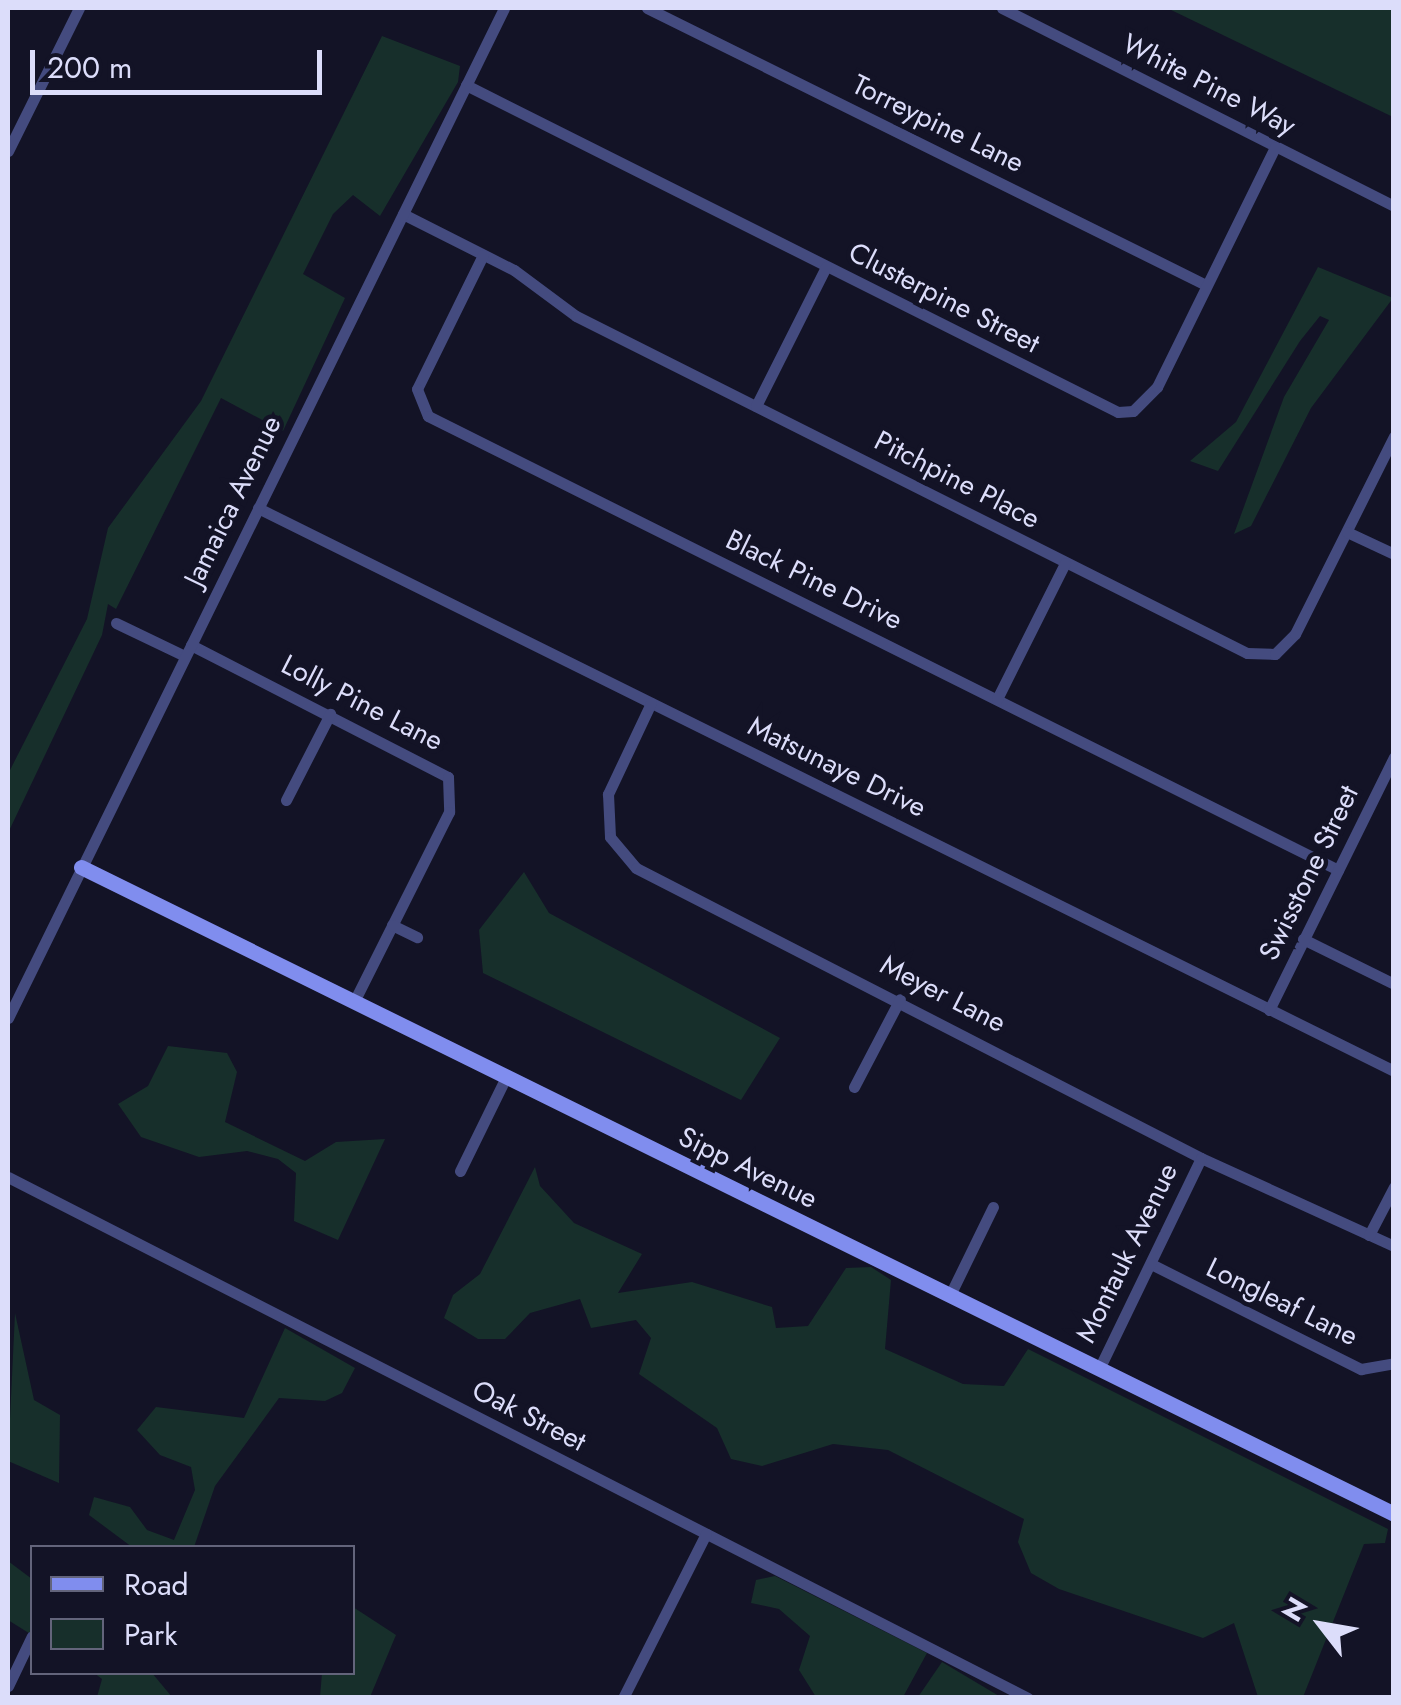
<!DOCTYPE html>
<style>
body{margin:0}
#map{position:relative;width:1401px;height:1705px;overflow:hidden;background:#131326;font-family:Jost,sans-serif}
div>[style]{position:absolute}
.green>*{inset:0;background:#172f2b}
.street>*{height:11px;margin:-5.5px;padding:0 5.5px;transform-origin:5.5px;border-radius:5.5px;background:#444b7f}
.secondary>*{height:15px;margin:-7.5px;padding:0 7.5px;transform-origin:7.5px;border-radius:7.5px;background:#808dee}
span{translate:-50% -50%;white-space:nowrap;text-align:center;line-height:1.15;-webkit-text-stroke:9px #131326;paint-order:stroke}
.street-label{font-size:28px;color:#dcddfa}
.frame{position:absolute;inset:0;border:10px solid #dcddfa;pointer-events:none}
.legend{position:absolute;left:30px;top:1545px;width:325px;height:130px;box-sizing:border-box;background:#131326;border:2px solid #63647b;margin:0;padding:12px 18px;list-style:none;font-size:30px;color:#dcddfa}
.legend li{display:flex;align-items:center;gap:20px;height:50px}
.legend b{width:50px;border:2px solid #63647b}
.north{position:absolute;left:1271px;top:1575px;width:100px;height:100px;-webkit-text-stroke:8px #131326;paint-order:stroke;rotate:301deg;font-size:28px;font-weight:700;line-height:40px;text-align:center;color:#dcddfa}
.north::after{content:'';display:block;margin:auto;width:35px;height:45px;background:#dcddfa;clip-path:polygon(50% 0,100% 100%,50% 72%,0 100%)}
.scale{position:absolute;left:30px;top:50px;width:292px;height:45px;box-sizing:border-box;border:5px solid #dcddfa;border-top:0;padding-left:12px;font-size:30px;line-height:35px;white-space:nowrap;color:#dcddfa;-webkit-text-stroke:8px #131326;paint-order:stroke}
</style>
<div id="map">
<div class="green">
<i style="clip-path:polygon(1167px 8px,1393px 8px,1393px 117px)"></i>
<i style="clip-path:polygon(382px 36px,460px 66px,458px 82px,380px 216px,353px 195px,333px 214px,303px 274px,345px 298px,283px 431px,221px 398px,116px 609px,108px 604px,102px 635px,8px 833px,8px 774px,87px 619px,108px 528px,201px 401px)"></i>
<i style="clip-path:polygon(1318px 267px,1393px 298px,1311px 408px,1251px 526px,1234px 534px,1284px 397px,1329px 320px,1320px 316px,1300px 341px,1218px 471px,1190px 461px,1236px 422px)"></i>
<i style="clip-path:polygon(524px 872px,549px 913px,780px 1038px,741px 1100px,483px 973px,479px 930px)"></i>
<i style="clip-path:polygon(168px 1046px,227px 1053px,237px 1072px,225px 1122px,305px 1161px,336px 1142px,385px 1139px,338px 1240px,294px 1221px,296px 1173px,278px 1159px,247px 1151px,199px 1157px,141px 1137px,118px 1104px,148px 1086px)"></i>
<i style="clip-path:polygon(535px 1167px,540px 1186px,574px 1223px,642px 1254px,618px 1293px,692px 1282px,772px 1307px,776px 1328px,808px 1326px,846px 1268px,871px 1267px,891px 1280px,885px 1349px,963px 1384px,1004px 1386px,1028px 1349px,1388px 1529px,1385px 1543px,1364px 1544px,1303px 1697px,1258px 1697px,1234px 1623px,1203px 1638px,1059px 1589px,1031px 1573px,1018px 1542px,1024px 1519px,888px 1450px,833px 1444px,762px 1466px,731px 1459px,717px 1428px,639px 1374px,651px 1338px,636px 1320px,591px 1328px,580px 1299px,530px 1313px,505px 1339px,478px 1339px,444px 1318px,453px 1295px,480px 1274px)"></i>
<i style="clip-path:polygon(15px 1313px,34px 1400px,60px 1415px,59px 1483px,8px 1461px)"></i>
<i style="clip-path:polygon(285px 1328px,355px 1368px,342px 1393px,325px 1401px,279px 1398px,215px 1486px,194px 1547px,132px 1547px,89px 1515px,94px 1497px,130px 1507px,147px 1530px,174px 1540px,195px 1490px,191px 1467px,160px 1455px,137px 1430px,156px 1407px,244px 1418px)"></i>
<i style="clip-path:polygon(8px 1561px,32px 1579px,32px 1635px,8px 1620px)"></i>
<i style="clip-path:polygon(775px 1576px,927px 1653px,903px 1697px,816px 1697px,799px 1670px,810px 1636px,779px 1609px,751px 1603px,756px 1580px)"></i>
<i style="clip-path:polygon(353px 1607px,396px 1635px,370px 1697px,320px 1697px,322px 1673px,352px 1672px)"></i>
<i style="clip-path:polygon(942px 1662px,999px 1696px,998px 1697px,918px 1697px)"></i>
<i style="clip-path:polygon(94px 1673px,152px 1673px,172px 1697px,97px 1697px,102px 1679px)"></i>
</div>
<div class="street">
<i style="left:647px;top:8px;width:624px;rotate:26.36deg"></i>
<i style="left:1002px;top:8px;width:439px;rotate:26.8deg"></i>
<i style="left:466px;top:85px;width:729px;rotate:26.64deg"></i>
<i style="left:1118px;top:412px;width:15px;rotate:-4deg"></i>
<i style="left:1133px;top:411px;width:34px;rotate:-45deg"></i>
<i style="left:1157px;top:387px;width:267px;rotate:-63.8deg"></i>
<i style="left:8px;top:151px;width:160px;rotate:-63.6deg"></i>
<i style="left:403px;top:214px;width:124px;rotate:26.8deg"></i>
<i style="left:514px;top:270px;width:77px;rotate:36.6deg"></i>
<i style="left:576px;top:316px;width:751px;rotate:26.67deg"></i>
<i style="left:1247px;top:653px;width:28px;rotate:2deg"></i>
<i style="left:1275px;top:654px;width:28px;rotate:-45deg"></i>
<i style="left:1295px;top:634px;width:221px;rotate:-63.4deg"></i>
<i style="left:483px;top:255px;width:149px;rotate:116.2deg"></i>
<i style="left:417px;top:389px;width:29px;rotate:68deg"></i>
<i style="left:428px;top:416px;width:1017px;rotate:26.51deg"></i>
<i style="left:756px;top:406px;width:156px;rotate:-63.3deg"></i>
<i style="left:258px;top:508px;width:1268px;rotate:26.36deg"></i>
<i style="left:1347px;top:532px;width:52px;rotate:25.1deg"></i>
<i style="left:116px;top:623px;width:76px;rotate:25.6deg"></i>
<i style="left:191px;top:645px;width:289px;rotate:27.2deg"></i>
<i style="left:448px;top:777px;width:35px;rotate:88deg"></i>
<i style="left:449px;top:812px;width:212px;rotate:116.6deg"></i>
<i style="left:997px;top:699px;width:152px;rotate:-63.4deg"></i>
<i style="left:651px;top:703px;width:101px;rotate:115.3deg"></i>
<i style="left:608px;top:794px;width:43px;rotate:87.3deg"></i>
<i style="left:610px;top:837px;width:40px;rotate:50deg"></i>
<i style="left:636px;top:868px;width:635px;rotate:27.17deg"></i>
<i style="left:1201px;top:1158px;width:212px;rotate:24.5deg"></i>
<i style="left:286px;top:800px;width:97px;rotate:-62.9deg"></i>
<i style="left:392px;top:925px;width:28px;rotate:26deg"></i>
<i style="left:1303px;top:939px;width:102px;rotate:26.3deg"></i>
<i style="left:1269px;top:1010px;width:282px;rotate:-63.7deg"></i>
<i style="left:8px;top:1018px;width:1125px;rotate:-63.84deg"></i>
<i style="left:854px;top:1087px;width:99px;rotate:-62.4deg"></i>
<i style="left:460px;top:1171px;width:105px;rotate:-63.9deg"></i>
<i style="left:8px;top:1177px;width:1145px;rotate:27.06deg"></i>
<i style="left:1369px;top:1235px;width:54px;rotate:-62.5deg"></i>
<i style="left:1151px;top:1264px;width:235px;rotate:26.6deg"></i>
<i style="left:1361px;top:1369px;width:34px;rotate:-10deg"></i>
<i style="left:950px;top:1295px;width:98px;rotate:-64deg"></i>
<i style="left:1099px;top:1369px;width:234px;rotate:-64.2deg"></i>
<i style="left:8px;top:1686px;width:55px;rotate:-64.4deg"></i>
<i style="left:623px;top:1698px;width:184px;rotate:-63.2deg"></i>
</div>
<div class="secondary">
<i style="left:81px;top:867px;width:1464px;rotate:26.23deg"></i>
</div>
<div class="street-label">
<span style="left:1209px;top:85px;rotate:27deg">White Pine Way</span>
<span style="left:938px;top:124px;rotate:26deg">Torreypine Lane</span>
<span style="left:944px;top:298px;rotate:27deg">Clusterpine Street</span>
<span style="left:957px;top:480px;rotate:27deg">Pitchpine Place</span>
<span style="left:233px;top:501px;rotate:-64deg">Jamaica Avenue</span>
<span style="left:814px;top:580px;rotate:26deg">Black Pine Drive</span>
<span style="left:362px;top:703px;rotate:27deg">Lolly Pine Lane</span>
<span style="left:837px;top:767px;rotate:26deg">Matsunaye Drive</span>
<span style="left:1309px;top:873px;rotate:-64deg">Swisstone Street</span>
<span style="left:943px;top:994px;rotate:27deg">Meyer Lane</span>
<span style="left:748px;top:1168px;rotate:26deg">Sipp Avenue</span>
<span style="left:1127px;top:1253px;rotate:-64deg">Montauk Avenue</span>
<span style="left:1282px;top:1302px;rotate:26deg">Longleaf Lane</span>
<span style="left:529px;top:1416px;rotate:27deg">Oak Street</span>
</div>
<div class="frame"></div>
<ul class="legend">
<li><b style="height:12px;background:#808dee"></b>Road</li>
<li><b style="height:28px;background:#172f2b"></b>Park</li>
</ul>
<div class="north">N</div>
<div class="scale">200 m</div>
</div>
